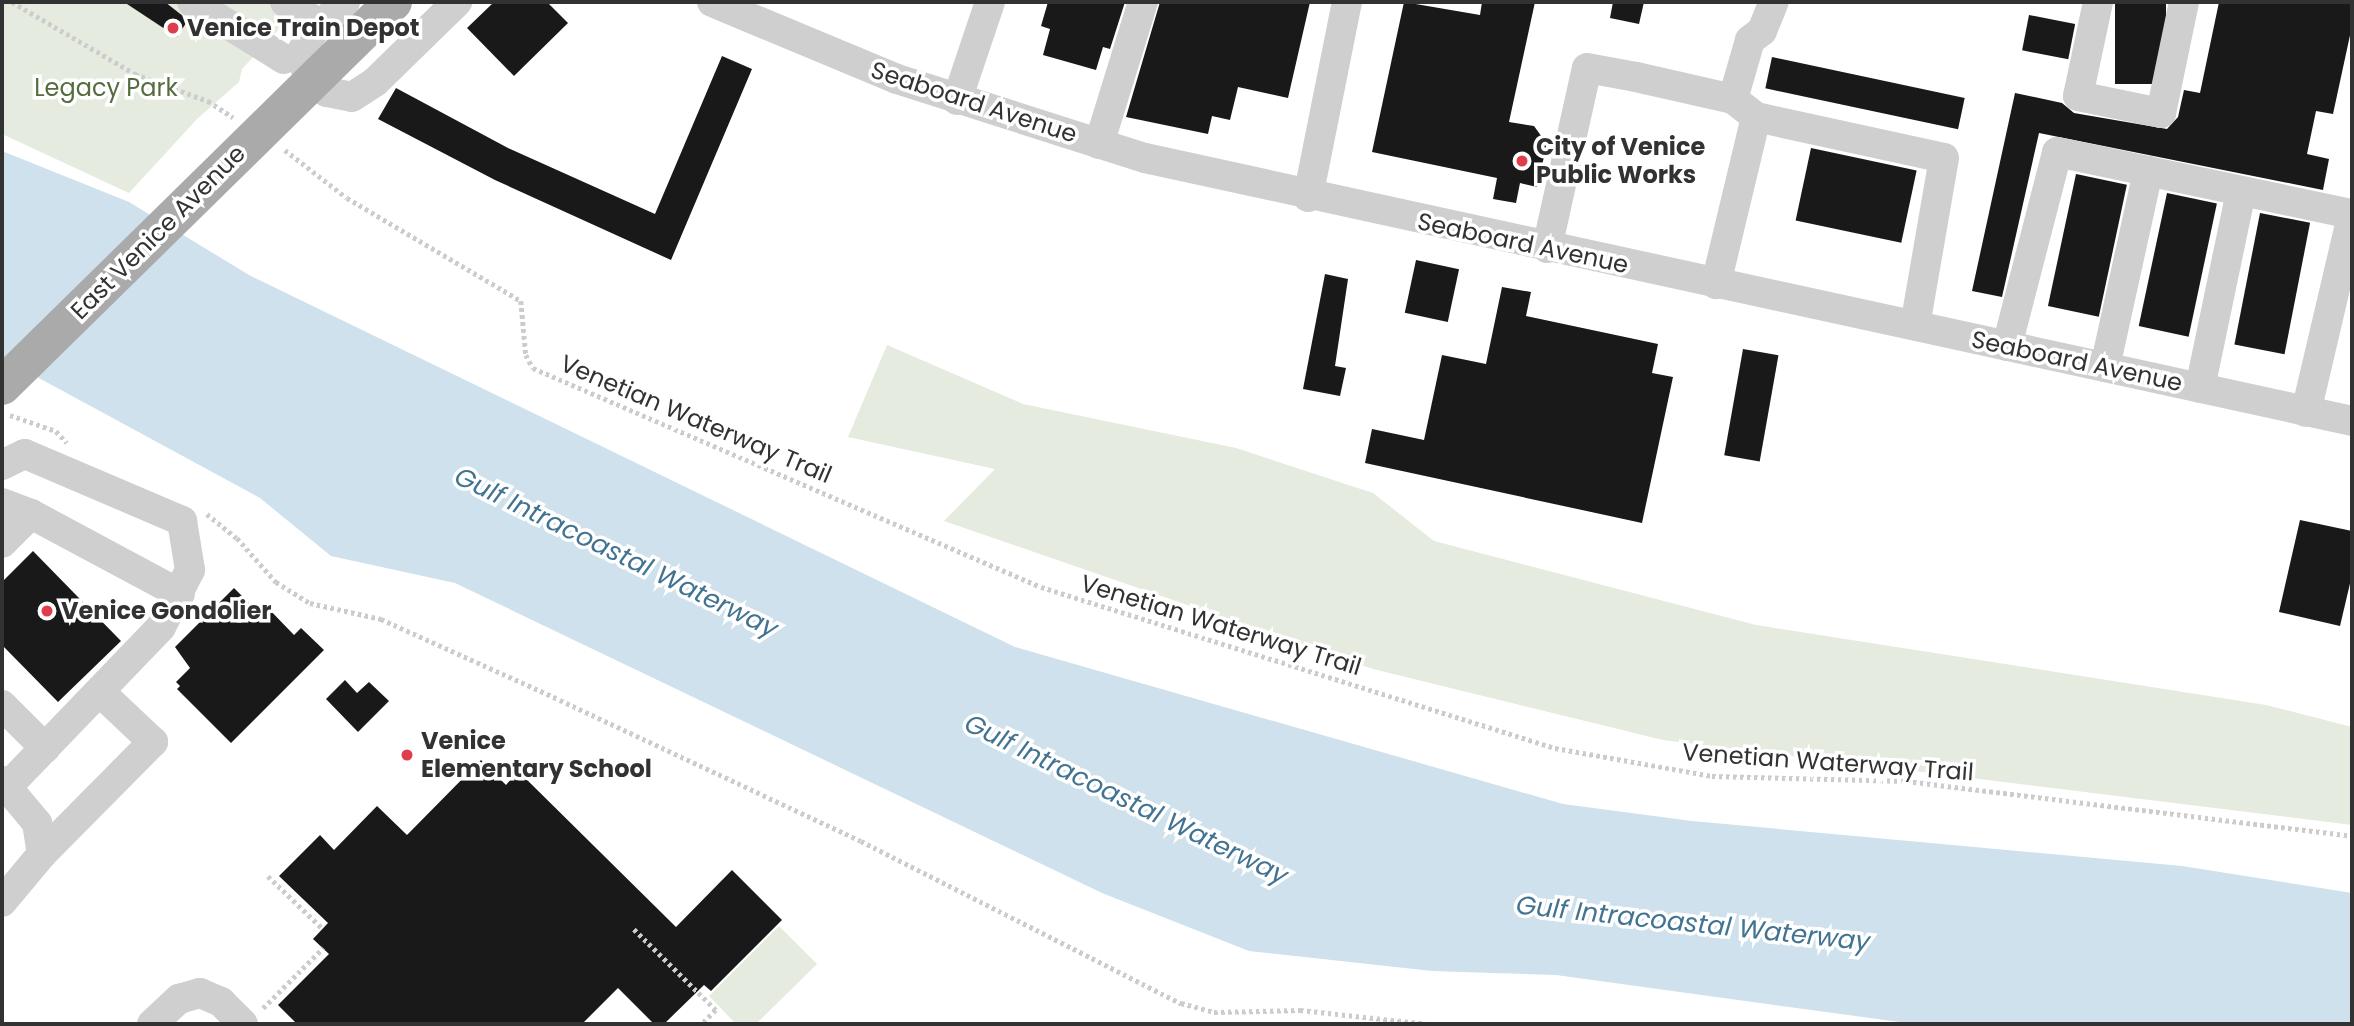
<!DOCTYPE html>
<style>
body{margin:0}
#map{position:relative;width:2354px;height:1026px;overflow:hidden;background:#fff;font-family:Poppins,sans-serif}
div>[style]{position:absolute}
.green>*{inset:0;background:#e5ebde}
.water>*{inset:0;background:#cee1ec}
.building>*{inset:0;background:#191919;transform-origin:0 0}
.path>*{height:4.5px;margin-top:-2.25px;transform-origin:0;background:repeating-linear-gradient(90deg,#ccc 0 3.5px,transparent 0 7px)}
.minor>*{height:30px;margin:-15px;padding:0 15px;transform-origin:15px;border-radius:15px;background:#cfcfcf}
.major-bridge>*{height:38px;margin:-19px;padding:0 19px;transform-origin:19px;border-radius:19px;background:#aaa}
.dots>*{width:19px;height:19px;translate:-50% -50%;box-sizing:border-box;border:4px solid #fff;border-radius:50%}
span{translate:-50% -50%;white-space:nowrap;text-align:center;line-height:1.15;-webkit-text-stroke:7px #fff;paint-order:stroke}
.poi-label{font-size:24px;color:#323232;font-weight:700}
.left{translate:0 -50%;text-align:left}
.park-label{font-size:24px;color:#556c40}
.street-label{font-size:24px;color:#323232}
.water-label{font-size:26px;color:#427492;font-style:italic}
.frame{position:absolute;inset:0;border:4px solid #323232;pointer-events:none}
</style>
<div id="map">
<div class="green">
<i style="clip-path:polygon(2px 2px,304px 2px,242px 69px,239px 82px,197px 119px,129px 193px,2px 134px)"></i>
<i style="clip-path:polygon(887px 345px,1023px 404px,1236px 448px,1373px 493px,1434px 541px,1756px 625px,2266px 705px,2352px 727px,2352px 825px,1663px 740px,1373px 669px,944px 521px,995px 469px,848px 437px)"></i>
<i style="clip-path:polygon(779px 926px,817px 964px,756px 1024px,736px 1024px,709px 996px)"></i>
</div>
<div class="water">
<i style="clip-path:polygon(2px 151px,129px 202px,249px 275px,1015px 647px,1563px 804px,1692px 821px,2182px 866px,2352px 893px,2352px 1024px,1914px 1024px,1556px 975px,1432px 971px,1249px 951px,1102px 893px,455px 583px,331px 556px,260px 498px,2px 358px)"></i>
</div>
<div class="building">
<i style="clip-path:polygon(124px 2px,165px 2px,188px 20px,177px 37px)"></i>
<i style="clip-path:polygon(494px 2px,547px 2px,568px 23px,514px 76px,467px 28px)"></i>
<i style="clip-path:polygon(1048px 2px,1125px 2px,1110px 49px,1103px 47px,1096px 70px,1043px 55px,1050px 29px,1041px 26px)"></i>
<i style="clip-path:polygon(1160px 2px,1310px 2px,1288px 98px,1238px 87px,1230px 120px,1212px 116px,1208px 134px,1126px 117px)"></i>
<i style="clip-path:polygon(1404px 2px,1480px 15px,1482px 2px,1535px 2px,1509px 122px,1534px 126px,1547px 144px,1537px 187px,1520px 183px,1516px 203px,1493px 199px,1497px 178px,1372px 152px)"></i>
<i style="clip-path:polygon(1613px 2px,1644px 2px,1639px 24px,1610px 18px)"></i>
<i style="left:2115px;top:2px;width:51px;height:82px"></i>
<i style="clip-path:polygon(2219px 2px,2352px 2px,2352px 26px,2333px 114px,2316px 111px,2307px 154px,2329px 159px,2323px 190px,2039px 133px,2002px 297px,1972px 291px,2015px 93px,2062px 103px,2074px 113px,2167px 129px,2178px 117px,2184px 90px,2200px 93px)"></i>
<i style="left:2029px;top:15px;width:47px;height:36px;rotate:11deg"></i>
<i style="clip-path:polygon(722px 56px,752px 69px,671px 260px,495px 180px,378px 119px,396px 88px,508px 148px,655px 214px)"></i>
<i style="left:1772px;top:57px;width:197px;height:32px;rotate:12deg"></i>
<i style="left:1811px;top:148px;width:108px;height:74px;rotate:12deg"></i>
<i style="left:2076px;top:174px;width:52px;height:135px;rotate:12deg"></i>
<i style="left:2167px;top:193px;width:51px;height:136px;rotate:12deg"></i>
<i style="left:2260px;top:213px;width:51px;height:134px;rotate:11deg"></i>
<i style="left:1416px;top:260px;width:44px;height:54px;rotate:12deg"></i>
<i style="clip-path:polygon(1325px 274px,1348px 279px,1335px 366px,1346px 368px,1340px 396px,1303px 389px)"></i>
<i style="clip-path:polygon(1502px 287px,1531px 292px,1526px 316px,1658px 344px,1652px 373px,1673px 377px,1642px 523px,1365px 463px,1372px 429px,1424px 440px,1442px 355px,1486px 364px)"></i>
<i style="left:1743px;top:349px;width:36px;height:108px;rotate:10deg"></i>
<i style="clip-path:polygon(2300px 520px,2352px 531px,2352px 575px,2340px 626px,2279px 612px)"></i>
<i style="clip-path:polygon(33px 551px,121px 641px,58px 702px,2px 645px,2px 582px)"></i>
<i style="clip-path:polygon(234px 588px,258px 612px,265px 605px,294px 635px,301px 628px,324px 650px,231px 743px,177px 689px,180px 686px,176px 682px,190px 668px,175px 647px)"></i>
<i style="clip-path:polygon(345px 680px,357px 693px,369px 682px,389px 701px,358px 732px,326px 699px)"></i>
<i style="clip-path:polygon(481px 760px,506px 785px,518px 771px,676px 927px,732px 870px,782px 920px,711px 991px,704px 985px,664px 1024px,654px 1024px,618px 988px,582px 1024px,297px 1024px,278px 1005px,329px 954px,313px 939px,328px 923px,279px 876px,320px 835px,334px 850px,377px 806px,407px 835px)"></i>
</div>
<div class="path">
<i style="left:12px;top:2px;width:143px;rotate:30.3deg"></i>
<i style="left:135px;top:74px;width:78px;rotate:20.3deg"></i>
<i style="left:208px;top:101px;width:30px;rotate:33deg"></i>
<i style="left:285px;top:150px;width:78px;rotate:37.7deg"></i>
<i style="left:347px;top:198px;width:202px;rotate:30.6deg"></i>
<i style="left:521px;top:301px;width:54px;rotate:84.7deg"></i>
<i style="left:526px;top:355px;width:15px;rotate:62deg"></i>
<i style="left:533px;top:368px;width:553px;rotate:23.32deg"></i>
<i style="left:1041px;top:587px;width:539px;rotate:17.39deg"></i>
<i style="left:1555px;top:748px;width:159px;rotate:10.1deg"></i>
<i style="left:1712px;top:776px;width:194px;rotate:1.5deg"></i>
<i style="left:1906px;top:781px;width:449px;rotate:7deg"></i>
<i style="left:10px;top:415px;width:49px;rotate:19.2deg"></i>
<i style="left:56px;top:431px;width:16px;rotate:47deg"></i>
<i style="left:207px;top:514px;width:38px;rotate:39deg"></i>
<i style="left:237px;top:538px;width:59px;rotate:48.4deg"></i>
<i style="left:276px;top:582px;width:40px;rotate:32deg"></i>
<i style="left:310px;top:603px;width:73px;rotate:12.7deg"></i>
<i style="left:381px;top:619px;width:196px;rotate:24.3deg"></i>
<i style="left:560px;top:700px;width:332px;rotate:25.1deg"></i>
<i style="left:861px;top:841px;width:359px;rotate:26.9deg"></i>
<i style="left:1181px;top:1003px;width:34px;rotate:15deg"></i>
<i style="left:1214px;top:1012px;width:86px;rotate:-1.3deg"></i>
<i style="left:1300px;top:1010px;width:129px;rotate:6.2deg"></i>
<i style="left:268px;top:876px;width:76px;rotate:43.9deg"></i>
<i style="left:634px;top:929px;width:115px;rotate:44.6deg"></i>
<i style="left:716px;top:1010px;width:20px;rotate:135deg"></i>
<i style="left:263px;top:1008px;width:85px;rotate:-45deg"></i>
</div>
<div class="minor">
<i style="left:192px;top:2px;width:108px;rotate:31.8deg"></i>
<i style="left:285px;top:2px;width:41px;rotate:32.2deg"></i>
<i style="left:345px;top:2px;width:44px;rotate:136.8deg"></i>
<i style="left:313px;top:32px;width:24px;rotate:120deg"></i>
<i style="left:301px;top:53px;width:15px;rotate:74deg"></i>
<i style="left:305px;top:67px;width:33px;rotate:49deg"></i>
<i style="left:327px;top:92px;width:25px;rotate:11deg"></i>
<i style="left:352px;top:97px;width:27px;rotate:-33deg"></i>
<i style="left:375px;top:82px;width:115px;rotate:-44.3deg"></i>
<i style="left:712px;top:2px;width:200px;rotate:22.6deg"></i>
<i style="left:897px;top:79px;width:260px;rotate:17.7deg"></i>
<i style="left:1145px;top:158px;width:1235px;rotate:12.29deg"></i>
<i style="left:2098px;top:2px;width:96px;rotate:102deg"></i>
<i style="left:2078px;top:96px;width:85px;rotate:11.6deg"></i>
<i style="left:2161px;top:113px;width:113px;rotate:-78.3deg"></i>
<i style="left:1733px;top:99px;width:61px;rotate:-73.9deg"></i>
<i style="left:1750px;top:40px;width:15px;rotate:-37deg"></i>
<i style="left:1762px;top:31px;width:31px;rotate:-68deg"></i>
<i style="left:957px;top:100px;width:103px;rotate:-71.4deg"></i>
<i style="left:1756px;top:117px;width:192px;rotate:12.3deg"></i>
<i style="left:1944px;top:158px;width:170px;rotate:99.8deg"></i>
<i style="left:1099px;top:144px;width:149px;rotate:-72.8deg"></i>
<i style="left:1308px;top:197px;width:199px;rotate:-78.7deg"></i>
<i style="left:1547px;top:248px;width:184px;rotate:-77.5deg"></i>
<i style="left:1587px;top:68px;width:50px;rotate:10.4deg"></i>
<i style="left:1636px;top:77px;width:99px;rotate:12.8deg"></i>
<i style="left:1733px;top:99px;width:29px;rotate:38deg"></i>
<i style="left:1756px;top:117px;width:172px;rotate:103.5deg"></i>
<i style="left:2007px;top:346px;width:200px;rotate:-75.5deg"></i>
<i style="left:2057px;top:152px;width:301px;rotate:11.9deg"></i>
<i style="left:2105px;top:367px;width:201px;rotate:-77.6deg"></i>
<i style="left:2200px;top:388px;width:201px;rotate:-78.2deg"></i>
<i style="left:2306px;top:412px;width:201px;rotate:-76.8deg"></i>
<i style="left:2px;top:465px;width:25px;rotate:-26deg"></i>
<i style="left:25px;top:454px;width:171px;rotate:23.1deg"></i>
<i style="left:182px;top:521px;width:50px;rotate:80.7deg"></i>
<i style="left:190px;top:570px;width:64px;rotate:117deg"></i>
<i style="left:161px;top:627px;width:222px;rotate:133.9deg"></i>
<i style="left:2px;top:503px;width:31px;rotate:21deg"></i>
<i style="left:31px;top:514px;width:41px;rotate:135deg"></i>
<i style="left:31px;top:514px;width:169px;rotate:28.2deg"></i>
<i style="left:2px;top:705px;width:61px;rotate:45deg"></i>
<i style="left:2px;top:781px;width:55px;rotate:50.2deg"></i>
<i style="left:37px;top:823px;width:31px;rotate:81deg"></i>
<i style="left:2px;top:902px;width:62px;rotate:-50.2deg"></i>
<i style="left:42px;top:854px;width:158px;rotate:-45.3deg"></i>
<i style="left:153px;top:742px;width:73px;rotate:-136.7deg"></i>
<i style="left:152px;top:1024px;width:37px;rotate:-43deg"></i>
<i style="left:179px;top:999px;width:22px;rotate:-16deg"></i>
<i style="left:200px;top:993px;width:23px;rotate:23deg"></i>
<i style="left:221px;top:1002px;width:31px;rotate:45deg"></i>
</div>
<div class="major-bridge">
<i style="left:2px;top:386px;width:548px;rotate:-44.48deg"></i>
</div>
<div class="dots">
<i style="left:173px;top:28px;background:#de3e4c"></i>
<i style="left:1522px;top:161px;background:#de3e4c"></i>
<i style="left:47px;top:611px;background:#de3e4c"></i>
<i style="left:407px;top:755px;background:#de3e4c"></i>
</div>
<div class="poi-label">
<span class="left" style="left:187px;top:28px">Venice Train Depot</span>
<span class="left" style="left:1536px;top:161px">City of Venice<br>Public Works</span>
<span class="left" style="left:61px;top:611px">Venice Gondolier</span>
<span class="left" style="left:421px;top:755px">Venice<br>Elementary School</span>
</div>
<div class="park-label">
<span style="left:106px;top:88px">Legacy Park</span>
</div>
<div class="street-label">
<span style="left:974px;top:102px;rotate:18deg">Seaboard Avenue</span>
<span style="left:158px;top:232px;rotate:-45deg">East Venice Avenue</span>
<span style="left:1523px;top:243px;rotate:12deg">Seaboard Avenue</span>
<span style="left:2077px;top:361px;rotate:12deg">Seaboard Avenue</span>
<span style="left:696px;top:419px;rotate:23deg">Venetian Waterway Trail</span>
<span style="left:1221px;top:625px;rotate:17deg">Venetian Waterway Trail</span>
<span style="left:1828px;top:762px;rotate:4deg">Venetian Waterway Trail</span>
</div>
<div class="water-label">
<span style="left:616px;top:553px;rotate:26deg">Gulf Intracoastal Waterway</span>
<span style="left:1126px;top:800px;rotate:26deg">Gulf Intracoastal Waterway</span>
<span style="left:1693px;top:924px;rotate:6deg">Gulf Intracoastal Waterway</span>
</div>
<div class="frame"></div>
</div>
